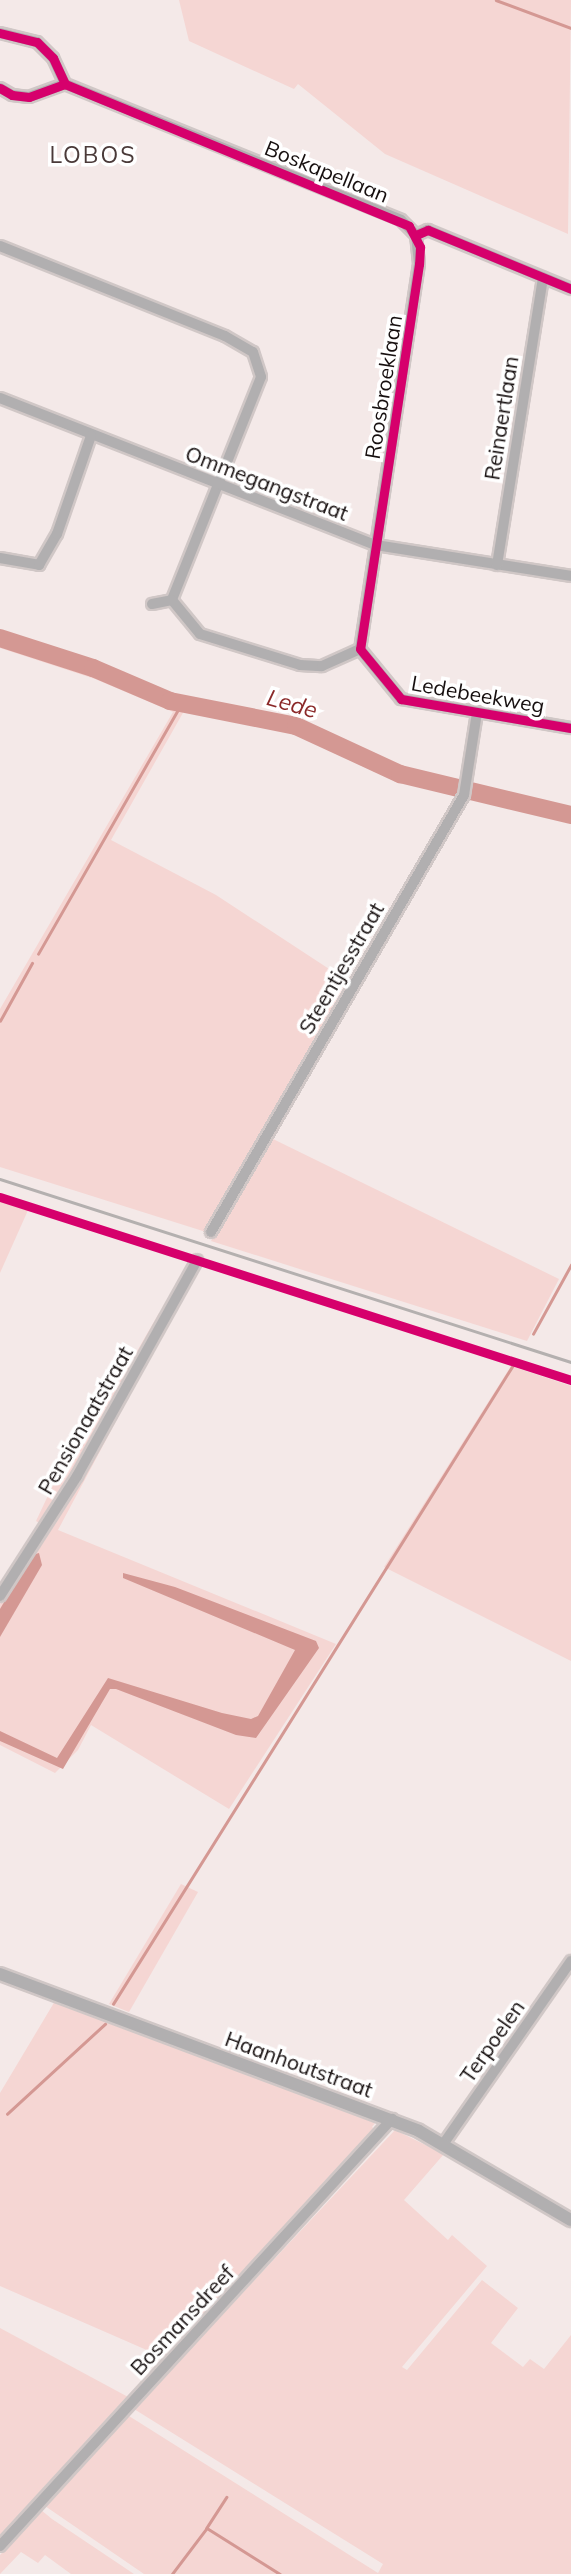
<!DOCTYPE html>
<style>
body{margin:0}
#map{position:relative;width:571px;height:2574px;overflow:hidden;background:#f4e9e8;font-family:Mulish,sans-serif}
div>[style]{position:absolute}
.green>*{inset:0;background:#f5d6d3}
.water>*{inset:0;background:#d49893}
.stream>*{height:2.5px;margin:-1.25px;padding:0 1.25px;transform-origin:1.25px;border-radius:1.25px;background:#d49893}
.river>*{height:18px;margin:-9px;padding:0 9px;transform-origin:9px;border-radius:9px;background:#d49893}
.roads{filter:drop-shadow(2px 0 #d0c7c6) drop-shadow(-2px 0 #d0c7c6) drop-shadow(0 2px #d0c7c6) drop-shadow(0 -2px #d0c7c6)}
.minor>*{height:10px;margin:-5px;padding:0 5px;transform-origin:5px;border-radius:5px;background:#b1afb0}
.tertiary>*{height:12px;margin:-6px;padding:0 6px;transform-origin:6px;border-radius:6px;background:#b1afb0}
.rail>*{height:2.5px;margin:-1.25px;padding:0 1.25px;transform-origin:1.25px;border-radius:1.25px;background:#b4b0af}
.cycleway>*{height:9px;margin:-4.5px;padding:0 4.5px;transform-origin:4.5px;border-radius:4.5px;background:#d6006c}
span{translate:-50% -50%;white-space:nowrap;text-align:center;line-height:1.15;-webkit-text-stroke:7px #fff;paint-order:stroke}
.street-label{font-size:21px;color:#160f0f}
.neighbourhood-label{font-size:23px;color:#4a3a39;letter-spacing:2px}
.water-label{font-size:23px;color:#8b2929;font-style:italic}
</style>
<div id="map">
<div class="green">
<i style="clip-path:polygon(179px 0,571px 0,568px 234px,385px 154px,298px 84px,294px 89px,189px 41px)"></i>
<i style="clip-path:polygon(0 642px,176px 705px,294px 729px,377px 768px,375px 772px,288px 731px,184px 711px,111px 840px,216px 895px,349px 982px,206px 1232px,0 1167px,0 1009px,173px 712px,95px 679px,0 648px)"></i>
<i style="clip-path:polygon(271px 1138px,559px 1279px,527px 1341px,211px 1241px)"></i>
<i style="clip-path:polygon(0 1199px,29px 1208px,0 1273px)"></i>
<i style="clip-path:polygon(159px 1313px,170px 1320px,58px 1530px,336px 1644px,229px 1809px,91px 1725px,78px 1750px,55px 1773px,0 1745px,0 1604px,48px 1529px,36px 1521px,53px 1485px,60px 1485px)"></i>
<i style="clip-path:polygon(511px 1366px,571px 1386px,571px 1661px,384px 1567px)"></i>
<i style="clip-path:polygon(181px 1884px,198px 1892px,129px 2012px,109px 2004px)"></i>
<i style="clip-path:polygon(55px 2001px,375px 2123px,372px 2127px,377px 2131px,165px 2358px,0 2286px,0 2093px)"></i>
<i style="clip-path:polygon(395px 2130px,444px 2154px,404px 2200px,448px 2240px,452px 2235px,487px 2266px,402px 2367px,407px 2370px,482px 2280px,518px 2308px,491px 2343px,523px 2367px,530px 2359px,544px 2369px,571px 2335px,571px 2574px,144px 2574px,45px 2506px,129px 2416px,378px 2573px,383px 2564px,134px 2409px)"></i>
<i style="clip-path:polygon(0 2328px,130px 2398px,0 2538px)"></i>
<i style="clip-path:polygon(41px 2510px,52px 2519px,134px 2574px,71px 2574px,45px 2555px,38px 2563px,21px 2552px,0 2574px,0 2555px)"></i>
</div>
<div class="water">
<i style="clip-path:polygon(39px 1553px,42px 1565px,0 1637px,0 1609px,32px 1555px)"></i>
<i style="clip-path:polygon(123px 1573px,175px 1587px,316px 1641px,319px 1648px,256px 1738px,236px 1735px,116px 1689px,110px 1689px,63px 1769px,0 1741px,0 1731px,57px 1758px,108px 1678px,222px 1713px,251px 1719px,258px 1716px,295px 1650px,123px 1578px)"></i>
</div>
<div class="stream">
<i style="left:496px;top:0;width:80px;rotate:20.5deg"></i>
<i style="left:38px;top:954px;width:289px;rotate:-60.2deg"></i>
<i style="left:0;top:1021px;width:66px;rotate:-61.1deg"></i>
<i style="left:533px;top:1334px;width:79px;rotate:-61.2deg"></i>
<i style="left:113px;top:2004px;width:754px;rotate:-57.95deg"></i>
<i style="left:7px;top:2114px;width:133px;rotate:-42.6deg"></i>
<i style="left:227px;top:2497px;width:37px;rotate:123deg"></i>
<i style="left:207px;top:2528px;width:86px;rotate:32.2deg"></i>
<i style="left:172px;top:2574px;width:56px;rotate:-52.9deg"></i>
</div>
<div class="river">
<i style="left:0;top:638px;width:98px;rotate:17.9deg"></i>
<i style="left:93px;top:668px;width:84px;rotate:23.2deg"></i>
<i style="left:170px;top:701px;width:128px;rotate:11.2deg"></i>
<i style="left:296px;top:726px;width:115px;rotate:24.8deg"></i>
<i style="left:400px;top:774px;width:176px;rotate:13.5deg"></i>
</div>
<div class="roads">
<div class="minor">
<i style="left:0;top:33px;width:38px;rotate:14deg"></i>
<i style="left:37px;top:42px;width:23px;rotate:45deg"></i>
<i style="left:53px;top:58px;width:29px;rotate:65deg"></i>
<i style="left:0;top:88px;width:14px;rotate:30deg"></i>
<i style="left:12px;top:95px;width:17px;rotate:7deg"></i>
<i style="left:29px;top:97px;width:38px;rotate:-20deg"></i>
<i style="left:65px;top:84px;width:362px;rotate:22deg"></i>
<i style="left:401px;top:220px;width:21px;rotate:45deg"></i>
<i style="left:416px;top:235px;width:29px;rotate:84deg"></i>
<i style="left:419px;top:264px;width:389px;rotate:98.7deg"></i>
<i style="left:416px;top:235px;width:13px;rotate:-23deg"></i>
<i style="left:428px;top:230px;width:155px;rotate:22.4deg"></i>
<i style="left:0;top:246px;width:242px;rotate:21.8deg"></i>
<i style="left:225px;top:336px;width:32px;rotate:30deg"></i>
<i style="left:253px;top:352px;width:26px;rotate:72deg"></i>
<i style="left:261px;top:377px;width:240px;rotate:111.8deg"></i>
<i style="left:172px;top:600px;width:44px;rotate:50.5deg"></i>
<i style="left:200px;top:634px;width:105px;rotate:17.2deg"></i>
<i style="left:300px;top:665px;width:22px;rotate:3deg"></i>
<i style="left:322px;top:666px;width:42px;rotate:-24.1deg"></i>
<i style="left:0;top:398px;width:404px;rotate:21.4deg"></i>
<i style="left:376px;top:545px;width:197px;rotate:9deg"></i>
<i style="left:0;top:558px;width:40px;rotate:10deg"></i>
<i style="left:39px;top:565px;width:36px;rotate:-60deg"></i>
<i style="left:57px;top:534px;width:104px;rotate:-70.9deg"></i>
<i style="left:497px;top:565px;width:291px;rotate:-80.9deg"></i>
<i style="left:152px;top:604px;width:20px;rotate:-11deg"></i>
<i style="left:360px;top:649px;width:65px;rotate:50.6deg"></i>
<i style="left:401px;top:699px;width:172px;rotate:9.7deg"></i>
<i style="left:211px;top:1232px;width:505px;rotate:-59.93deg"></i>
<i style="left:464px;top:795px;width:83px;rotate:-81deg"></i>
<i style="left:0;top:1596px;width:143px;rotate:-57.3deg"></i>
<i style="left:77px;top:1476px;width:247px;rotate:-60.9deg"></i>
<i style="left:444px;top:2143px;width:222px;rotate:-55.1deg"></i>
<i style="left:0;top:2546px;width:580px;rotate:-47.45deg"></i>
</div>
<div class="tertiary">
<i style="left:0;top:1974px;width:447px;rotate:20.5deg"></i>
<i style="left:419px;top:2131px;width:176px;rotate:30.4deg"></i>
</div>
</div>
<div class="rail">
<i style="left:0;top:1179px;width:600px;rotate:17.77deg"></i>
</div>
<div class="cycleway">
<i style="left:0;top:33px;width:38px;rotate:14deg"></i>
<i style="left:37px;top:42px;width:23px;rotate:45deg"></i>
<i style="left:53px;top:58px;width:29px;rotate:65deg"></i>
<i style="left:0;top:88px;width:14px;rotate:30deg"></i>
<i style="left:12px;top:95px;width:17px;rotate:7deg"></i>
<i style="left:29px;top:97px;width:38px;rotate:-20deg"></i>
<i style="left:65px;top:84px;width:372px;rotate:22.4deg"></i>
<i style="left:409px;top:226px;width:24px;rotate:62deg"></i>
<i style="left:420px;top:247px;width:17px;rotate:93deg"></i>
<i style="left:419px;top:264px;width:389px;rotate:98.7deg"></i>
<i style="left:360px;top:649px;width:65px;rotate:50.6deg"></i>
<i style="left:401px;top:699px;width:172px;rotate:9.7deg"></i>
<i style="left:416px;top:235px;width:13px;rotate:-23deg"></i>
<i style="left:428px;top:230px;width:155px;rotate:22.4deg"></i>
<i style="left:0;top:1197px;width:600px;rotate:17.77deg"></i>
</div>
<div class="street-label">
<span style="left:327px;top:171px;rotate:22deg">Boskapellaan</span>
<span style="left:383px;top:387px;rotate:-81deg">Roosbroeklaan</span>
<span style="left:501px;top:418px;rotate:-81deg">Reinaertlaan</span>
<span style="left:267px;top:483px;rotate:21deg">Ommegangstraat</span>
<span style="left:478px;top:694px;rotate:10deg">Ledebeekweg</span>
<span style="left:341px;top:968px;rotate:-60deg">Steentjesstraat</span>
<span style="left:85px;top:1420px;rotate:-60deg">Pensionaatstraat</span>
<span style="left:492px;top:2041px;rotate:-55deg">Terpoelen</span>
<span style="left:299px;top:2064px;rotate:20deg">Haanhoutstraat</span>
<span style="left:182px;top:2320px;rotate:-47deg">Bosmansdreef</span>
</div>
<div class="neighbourhood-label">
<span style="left:93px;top:155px">LOBOS</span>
</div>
<div class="water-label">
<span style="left:292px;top:704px;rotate:16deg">Lede</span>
</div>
</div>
